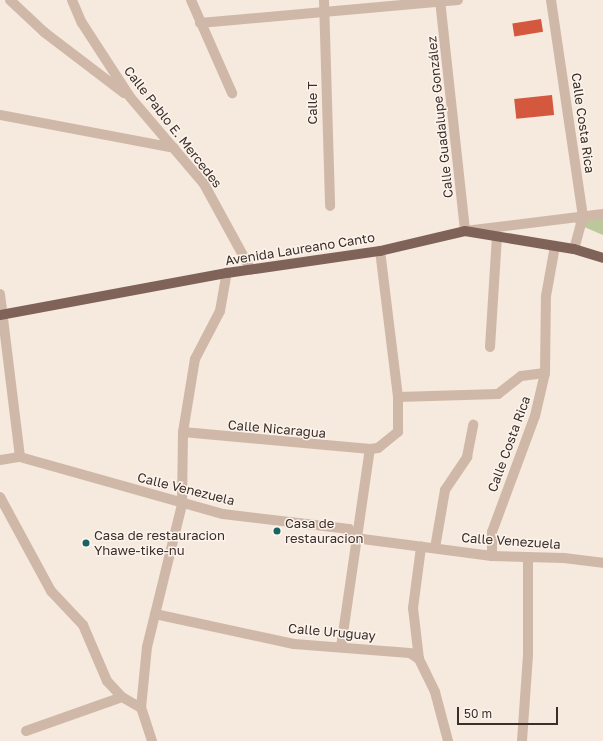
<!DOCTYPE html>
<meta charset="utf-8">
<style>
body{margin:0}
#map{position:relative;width:603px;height:741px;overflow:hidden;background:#f6e9de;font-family:"Golos Text",sans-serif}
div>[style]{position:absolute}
.green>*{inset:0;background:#bcc79c}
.building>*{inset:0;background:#d4583e;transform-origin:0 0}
.street>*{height:10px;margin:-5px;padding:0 5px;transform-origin:5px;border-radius:5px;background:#d0b8a8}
.primary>*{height:10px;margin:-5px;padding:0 5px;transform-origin:5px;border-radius:5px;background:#806358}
.dots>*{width:11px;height:11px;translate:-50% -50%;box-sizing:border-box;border:2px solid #fcf4ec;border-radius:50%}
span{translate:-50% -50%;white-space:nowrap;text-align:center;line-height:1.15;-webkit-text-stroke:3px #fcf4ec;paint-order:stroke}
.street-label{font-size:13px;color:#3c2e29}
.poi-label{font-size:13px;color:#3c2e29}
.left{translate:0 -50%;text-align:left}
.scale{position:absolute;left:457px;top:707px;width:101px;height:18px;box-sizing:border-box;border:2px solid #3c2e29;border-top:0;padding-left:5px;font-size:12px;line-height:14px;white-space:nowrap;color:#3c2e29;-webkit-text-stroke:3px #fcf4ec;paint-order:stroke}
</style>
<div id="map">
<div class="green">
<i style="clip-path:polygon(603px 211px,603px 235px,575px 223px,577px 212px)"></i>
</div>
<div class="building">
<i style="left:541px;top:19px;width:13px;height:29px;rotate:81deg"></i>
<i style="left:552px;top:95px;width:20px;height:38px;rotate:84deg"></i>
</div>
<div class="street">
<i style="left:10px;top:0;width:47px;rotate:43.3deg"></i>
<i style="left:44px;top:32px;width:101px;rotate:37.3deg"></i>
<i style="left:72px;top:0;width:25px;rotate:67deg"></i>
<i style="left:82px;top:23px;width:88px;rotate:57deg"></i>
<i style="left:130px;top:97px;width:114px;rotate:49.6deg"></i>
<i style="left:204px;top:184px;width:98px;rotate:61.3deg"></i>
<i style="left:191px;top:0;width:102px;rotate:66.2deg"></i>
<i style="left:324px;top:0;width:206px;rotate:88.3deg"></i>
<i style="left:440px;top:0;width:232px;rotate:83.8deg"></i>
<i style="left:465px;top:231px;width:139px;rotate:-7deg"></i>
<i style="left:551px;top:0;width:218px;rotate:81.6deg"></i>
<i style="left:583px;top:216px;width:34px;rotate:105deg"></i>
<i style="left:200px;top:23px;width:259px;rotate:-5.1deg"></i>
<i style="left:0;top:115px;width:177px;rotate:10.7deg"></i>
<i style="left:0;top:294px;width:164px;rotate:83deg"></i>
<i style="left:490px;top:347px;width:111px;rotate:-86.4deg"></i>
<i style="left:398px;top:397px;width:100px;rotate:-1.7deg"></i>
<i style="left:498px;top:394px;width:29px;rotate:-38deg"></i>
<i style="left:521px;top:376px;width:24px;rotate:-7deg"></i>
<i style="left:183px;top:432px;width:188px;rotate:5.2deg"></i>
<i style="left:0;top:460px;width:20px;rotate:-9deg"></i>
<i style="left:20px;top:457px;width:211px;rotate:15.7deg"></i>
<i style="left:223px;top:514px;width:127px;rotate:6.8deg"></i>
<i style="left:349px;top:529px;width:11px;rotate:56deg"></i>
<i style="left:355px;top:538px;width:138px;rotate:7.5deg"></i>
<i style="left:492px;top:556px;width:72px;rotate:1.6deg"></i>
<i style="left:564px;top:558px;width:39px;rotate:7deg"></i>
<i style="left:0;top:497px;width:107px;rotate:61.5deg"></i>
<i style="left:51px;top:591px;width:47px;rotate:46.7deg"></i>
<i style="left:83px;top:625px;width:61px;rotate:66.8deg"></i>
<i style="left:107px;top:681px;width:22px;rotate:47deg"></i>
<i style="left:122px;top:697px;width:22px;rotate:30deg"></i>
<i style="left:435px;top:548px;width:59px;rotate:-80.2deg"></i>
<i style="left:445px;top:490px;width:40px;rotate:-56deg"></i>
<i style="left:467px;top:457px;width:33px;rotate:-79deg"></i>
<i style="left:492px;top:556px;width:24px;rotate:-90deg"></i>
<i style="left:492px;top:532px;width:124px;rotate:-69.7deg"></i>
<i style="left:535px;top:416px;width:44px;rotate:-76.9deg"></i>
<i style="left:545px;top:373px;width:77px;rotate:-89.3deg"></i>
<i style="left:546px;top:296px;width:51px;rotate:-79.8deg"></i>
<i style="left:155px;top:614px;width:142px;rotate:12.2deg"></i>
<i style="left:294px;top:644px;width:116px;rotate:4.4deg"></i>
<i style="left:410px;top:653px;width:11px;rotate:34deg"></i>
<i style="left:419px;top:659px;width:37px;rotate:64deg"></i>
<i style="left:435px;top:692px;width:51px;rotate:75.1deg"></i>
<i style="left:341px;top:647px;width:200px;rotate:-81.7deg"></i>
<i style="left:370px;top:449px;width:8px;rotate:-7deg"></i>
<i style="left:378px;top:448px;width:26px;rotate:-39deg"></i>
<i style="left:398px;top:432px;width:35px;rotate:-90deg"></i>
<i style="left:398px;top:397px;width:147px;rotate:-97deg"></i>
<i style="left:419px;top:659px;width:51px;rotate:-96.7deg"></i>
<i style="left:413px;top:608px;width:62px;rotate:-82.5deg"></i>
<i style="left:26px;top:731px;width:102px;rotate:-19.5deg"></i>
<i style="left:152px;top:741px;width:35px;rotate:-108deg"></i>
<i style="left:141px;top:708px;width:61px;rotate:-84.4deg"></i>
<i style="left:147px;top:647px;width:147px;rotate:-76.2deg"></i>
<i style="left:182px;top:504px;width:72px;rotate:-89.2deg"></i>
<i style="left:183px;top:432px;width:74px;rotate:-80.7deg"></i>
<i style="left:195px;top:359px;width:54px;rotate:-62.5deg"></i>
<i style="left:220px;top:311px;width:39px;rotate:-80deg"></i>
<i style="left:522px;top:741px;width:86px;rotate:-86deg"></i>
<i style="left:528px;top:655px;width:98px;rotate:-90deg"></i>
</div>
<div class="primary">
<i style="left:0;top:315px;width:231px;rotate:-10.5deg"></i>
<i style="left:227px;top:273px;width:155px;rotate:-8.2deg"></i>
<i style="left:380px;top:251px;width:87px;rotate:-13.2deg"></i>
<i style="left:465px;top:231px;width:110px;rotate:9.4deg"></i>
<i style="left:574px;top:249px;width:30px;rotate:17deg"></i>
</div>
<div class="dots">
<i style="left:277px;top:531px;background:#196363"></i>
<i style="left:86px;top:543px;background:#196363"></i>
</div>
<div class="street-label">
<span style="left:312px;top:103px;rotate:-90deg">Calle T</span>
<span style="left:440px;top:117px;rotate:-96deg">Calle Guadalupe González</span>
<span style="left:583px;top:123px;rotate:82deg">Calle Costa Rica</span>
<span style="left:173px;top:127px;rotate:52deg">Calle Pablo E. Mercedes</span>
<span style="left:300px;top:249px;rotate:-9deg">Avenida Laureano Canto</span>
<span style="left:277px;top:429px;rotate:5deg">Calle Nicaragua</span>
<span style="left:509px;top:444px;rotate:-70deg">Calle Costa Rica</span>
<span style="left:186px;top:489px;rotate:14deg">Calle Venezuela</span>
<span style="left:511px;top:541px;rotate:4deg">Calle Venezuela</span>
<span style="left:332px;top:632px;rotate:5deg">Calle Uruguay</span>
</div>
<div class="poi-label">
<span class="left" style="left:285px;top:531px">Casa de<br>restauracion</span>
<span class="left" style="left:94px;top:543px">Casa de restauracion<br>Yhawe-tike-nu</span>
</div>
<div class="scale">50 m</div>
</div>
